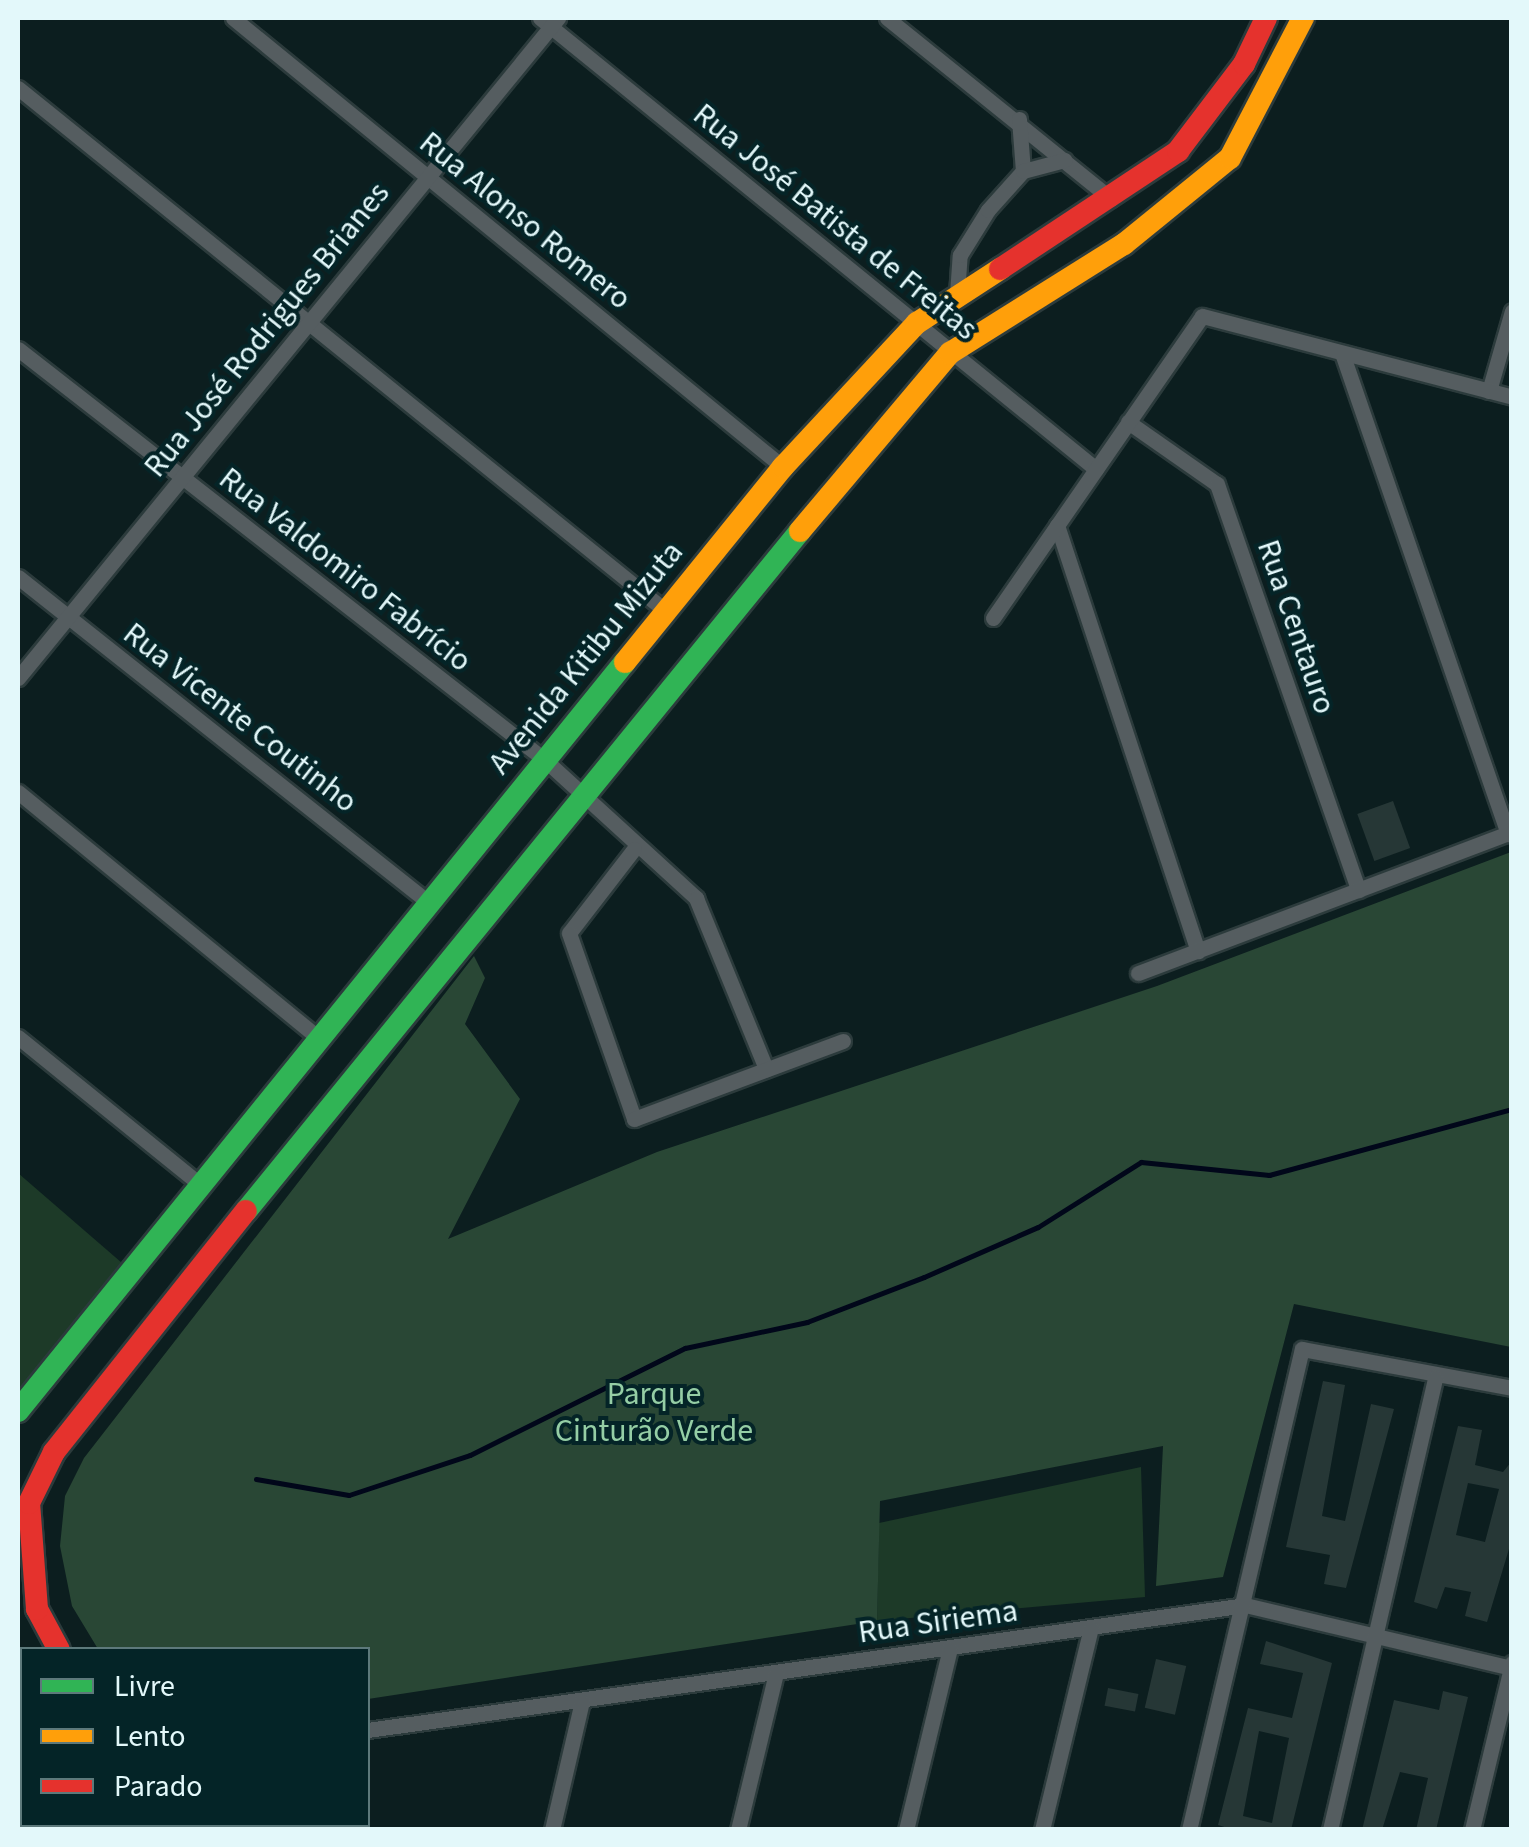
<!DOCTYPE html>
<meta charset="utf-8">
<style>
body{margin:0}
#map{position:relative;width:1529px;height:1847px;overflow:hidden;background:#0c1e1f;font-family:"Source Sans 3",sans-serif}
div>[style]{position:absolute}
.green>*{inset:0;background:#1d3a28}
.forest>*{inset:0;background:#294735}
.stream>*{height:5px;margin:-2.5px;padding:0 2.5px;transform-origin:2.5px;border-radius:2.5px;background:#01071a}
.building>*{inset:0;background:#263736;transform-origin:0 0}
.roads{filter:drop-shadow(2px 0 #2c3b3c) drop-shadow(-2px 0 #2c3b3c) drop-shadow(0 2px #2c3b3c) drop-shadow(0 -2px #2c3b3c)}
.street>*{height:15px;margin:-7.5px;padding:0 7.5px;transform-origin:7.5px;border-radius:7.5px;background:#555d60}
.fast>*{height:22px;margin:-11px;padding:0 11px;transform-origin:11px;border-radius:11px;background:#30b455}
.slow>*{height:22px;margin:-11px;padding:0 11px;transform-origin:11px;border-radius:11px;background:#ff9f0a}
.jam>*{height:22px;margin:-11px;padding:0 11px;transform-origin:11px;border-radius:11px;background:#e5322d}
span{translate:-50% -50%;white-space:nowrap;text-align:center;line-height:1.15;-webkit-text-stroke:8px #042427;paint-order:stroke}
.street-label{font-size:32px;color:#e3f8fa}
.park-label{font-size:32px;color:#95cea5}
.frame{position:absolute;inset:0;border:20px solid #e3f8fa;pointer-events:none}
.legend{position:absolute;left:20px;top:1647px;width:350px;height:180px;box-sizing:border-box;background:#042427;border:2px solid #5d797b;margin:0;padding:12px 18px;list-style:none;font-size:30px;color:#e3f8fa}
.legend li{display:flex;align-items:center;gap:20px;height:50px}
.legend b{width:50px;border:2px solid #5d797b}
</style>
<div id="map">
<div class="green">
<i style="clip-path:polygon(18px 1173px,122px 1263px,18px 1394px)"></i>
<i style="clip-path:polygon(1141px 1467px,1145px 1597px,877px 1621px,879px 1523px)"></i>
</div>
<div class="forest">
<i style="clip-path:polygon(1511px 852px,1511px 1347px,1294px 1304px,1223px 1577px,1156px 1586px,1163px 1446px,880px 1501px,877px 1621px,368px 1699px,368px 1650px,98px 1649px,72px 1606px,60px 1546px,65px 1496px,84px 1458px,474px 956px,485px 978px,465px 1024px,520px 1099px,448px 1239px,657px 1152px,1157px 986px)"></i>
</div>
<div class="stream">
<i style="left:256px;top:1479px;width:94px;rotate:9.8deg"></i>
<i style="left:349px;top:1495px;width:127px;rotate:-18.3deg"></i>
<i style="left:470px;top:1455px;width:240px;rotate:-26.5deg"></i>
<i style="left:685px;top:1348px;width:125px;rotate:-12deg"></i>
<i style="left:807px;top:1322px;width:125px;rotate:-21deg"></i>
<i style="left:924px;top:1277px;width:124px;rotate:-23.7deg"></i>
<i style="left:1038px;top:1227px;width:122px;rotate:-32.3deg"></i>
<i style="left:1141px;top:1162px;width:129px;rotate:5.8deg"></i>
<i style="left:1269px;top:1175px;width:252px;rotate:-15.2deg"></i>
</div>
<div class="building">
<i style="left:1393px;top:801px;width:50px;height:38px;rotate:70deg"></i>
<i style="clip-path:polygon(1323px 1381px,1345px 1385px,1322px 1516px,1345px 1521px,1371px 1404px,1394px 1409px,1346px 1588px,1324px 1584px,1330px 1555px,1286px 1547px)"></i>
<i style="clip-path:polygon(evenodd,1458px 1426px,1482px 1430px,1475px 1465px,1503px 1472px,1512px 1461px,1512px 1539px,1487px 1622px,1465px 1616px,1471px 1592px,1445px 1587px,1437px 1609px,1414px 1602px,1458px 1426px,1468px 1483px,1499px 1489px,1485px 1542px,1456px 1535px,1468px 1483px)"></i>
<i style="clip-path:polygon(evenodd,1266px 1641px,1332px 1663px,1291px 1830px,1234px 1830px,1218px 1825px,1248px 1708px,1292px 1718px,1303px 1673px,1260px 1664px,1266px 1641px,1259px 1731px,1289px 1738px,1272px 1823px,1243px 1816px,1259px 1731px)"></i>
<i style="left:1156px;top:1659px;width:31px;height:50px;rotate:13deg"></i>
<i style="left:1108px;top:1688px;width:31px;height:18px;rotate:11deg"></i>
<i style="clip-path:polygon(1443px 1691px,1468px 1697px,1436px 1830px,1416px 1830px,1428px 1778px,1400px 1772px,1382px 1830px,1362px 1830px,1394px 1700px,1439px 1710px)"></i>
</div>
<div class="roads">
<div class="street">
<i style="left:233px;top:18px;width:710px;rotate:39.23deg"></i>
<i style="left:540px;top:18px;width:716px;rotate:39.05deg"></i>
<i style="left:887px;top:18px;width:288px;rotate:38.9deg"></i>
<i style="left:18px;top:88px;width:834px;rotate:38.92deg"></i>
<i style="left:1019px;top:119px;width:52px;rotate:85.6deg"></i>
<i style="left:957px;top:294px;width:39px;rotate:-86deg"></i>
<i style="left:960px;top:255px;width:53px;rotate:-58.1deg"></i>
<i style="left:988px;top:210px;width:52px;rotate:-48.1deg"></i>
<i style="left:1023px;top:171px;width:43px;rotate:-14.7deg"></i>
<i style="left:18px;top:349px;width:668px;rotate:37.95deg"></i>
<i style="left:545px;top:760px;width:205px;rotate:42.4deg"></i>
<i style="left:696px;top:898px;width:185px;rotate:67.7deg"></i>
<i style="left:1342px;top:353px;width:509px;rotate:70.96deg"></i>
<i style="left:1489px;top:391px;width:83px;rotate:-74deg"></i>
<i style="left:1128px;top:422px;width:108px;rotate:34.9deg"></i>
<i style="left:1217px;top:484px;width:430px;rotate:70.8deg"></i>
<i style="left:1057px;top:525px;width:449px;rotate:71.7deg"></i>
<i style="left:18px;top:577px;width:523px;rotate:38.4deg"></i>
<i style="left:993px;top:618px;width:367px;rotate:-55.3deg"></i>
<i style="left:1202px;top:316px;width:320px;rotate:14.6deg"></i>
<i style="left:18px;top:678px;width:853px;rotate:-50.71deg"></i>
<i style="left:18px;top:792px;width:389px;rotate:39.3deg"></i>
<i style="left:634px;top:849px;width:106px;rotate:127.7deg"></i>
<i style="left:569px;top:933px;width:197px;rotate:70.7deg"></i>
<i style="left:634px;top:1119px;width:223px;rotate:-20.5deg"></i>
<i style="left:1138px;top:973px;width:400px;rotate:-20.7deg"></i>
<i style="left:18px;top:1037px;width:238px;rotate:39deg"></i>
<i style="left:368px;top:1730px;width:886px;rotate:-8.11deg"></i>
<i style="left:1245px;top:1605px;width:274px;rotate:13.3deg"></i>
<i style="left:222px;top:1830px;width:7px;rotate:-56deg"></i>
<i style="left:239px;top:1830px;width:6px;rotate:-81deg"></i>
<i style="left:552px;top:1830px;width:132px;rotate:-76.9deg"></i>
<i style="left:738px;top:1830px;width:162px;rotate:-76.4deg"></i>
<i style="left:906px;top:1830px;width:187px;rotate:-76.4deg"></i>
<i style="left:1042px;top:1830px;width:208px;rotate:-76.4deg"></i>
<i style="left:1189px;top:1830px;width:494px;rotate:-76.8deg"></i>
<i style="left:1302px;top:1349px;width:214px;rotate:10.5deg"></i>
<i style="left:1330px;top:1830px;width:464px;rotate:-76.9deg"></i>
<i style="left:1472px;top:1830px;width:172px;rotate:-76.5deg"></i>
</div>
<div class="fast">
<i style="left:246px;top:1211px;width:877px;rotate:-50.83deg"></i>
<i style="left:18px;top:1411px;width:964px;rotate:-50.98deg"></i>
<i style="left:84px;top:1824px;width:6px;rotate:81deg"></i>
<i style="left:144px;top:1824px;width:6px;rotate:81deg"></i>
<i style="left:58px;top:1830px;width:6px;rotate:-72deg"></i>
</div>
<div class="slow">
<i style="left:800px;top:531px;width:233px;rotate:-49.9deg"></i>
<i style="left:950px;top:353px;width:205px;rotate:-32.1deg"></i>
<i style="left:1124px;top:244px;width:136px;rotate:-39.1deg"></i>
<i style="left:1230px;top:158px;width:158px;rotate:-62.5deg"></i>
<i style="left:625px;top:662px;width:251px;rotate:-51deg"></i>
<i style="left:783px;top:467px;width:197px;rotate:-47.1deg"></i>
<i style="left:917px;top:323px;width:99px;rotate:-33deg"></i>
</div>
<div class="jam">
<i style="left:1000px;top:269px;width:214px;rotate:-33.5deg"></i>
<i style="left:1178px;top:151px;width:109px;rotate:-52.8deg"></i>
<i style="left:1244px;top:64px;width:51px;rotate:-64.4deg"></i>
<i style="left:59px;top:1650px;width:47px;rotate:-118.2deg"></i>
<i style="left:37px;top:1609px;width:106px;rotate:-94.3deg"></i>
<i style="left:29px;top:1503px;width:57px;rotate:-63.9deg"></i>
<i style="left:54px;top:1452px;width:308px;rotate:-51.5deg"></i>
<i style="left:18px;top:1670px;width:11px;rotate:68deg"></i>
</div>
</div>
<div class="street-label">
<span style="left:525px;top:221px;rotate:39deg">Rua Alonso Romero</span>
<span style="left:835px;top:222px;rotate:39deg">Rua José Batista de Freitas</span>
<span style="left:267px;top:330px;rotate:-51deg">Rua José Rodrigues Brianes</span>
<span style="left:345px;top:570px;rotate:38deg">Rua Valdomiro Fabrício</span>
<span style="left:1296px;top:627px;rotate:71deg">Rua Centauro</span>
<span style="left:586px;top:658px;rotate:-51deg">Avenida Kitibu Mizuta</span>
<span style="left:240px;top:718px;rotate:38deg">Rua Vicente Coutinho</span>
<span style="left:938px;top:1622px;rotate:-8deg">Rua Siriema</span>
</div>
<div class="park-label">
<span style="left:654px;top:1413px">Parque<br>Cinturão Verde</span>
</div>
<div class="frame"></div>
<ul class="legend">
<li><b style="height:12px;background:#30b455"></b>Livre</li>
<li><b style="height:12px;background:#ff9f0a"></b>Lento</li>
<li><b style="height:12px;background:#e5322d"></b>Parado</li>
</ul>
</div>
